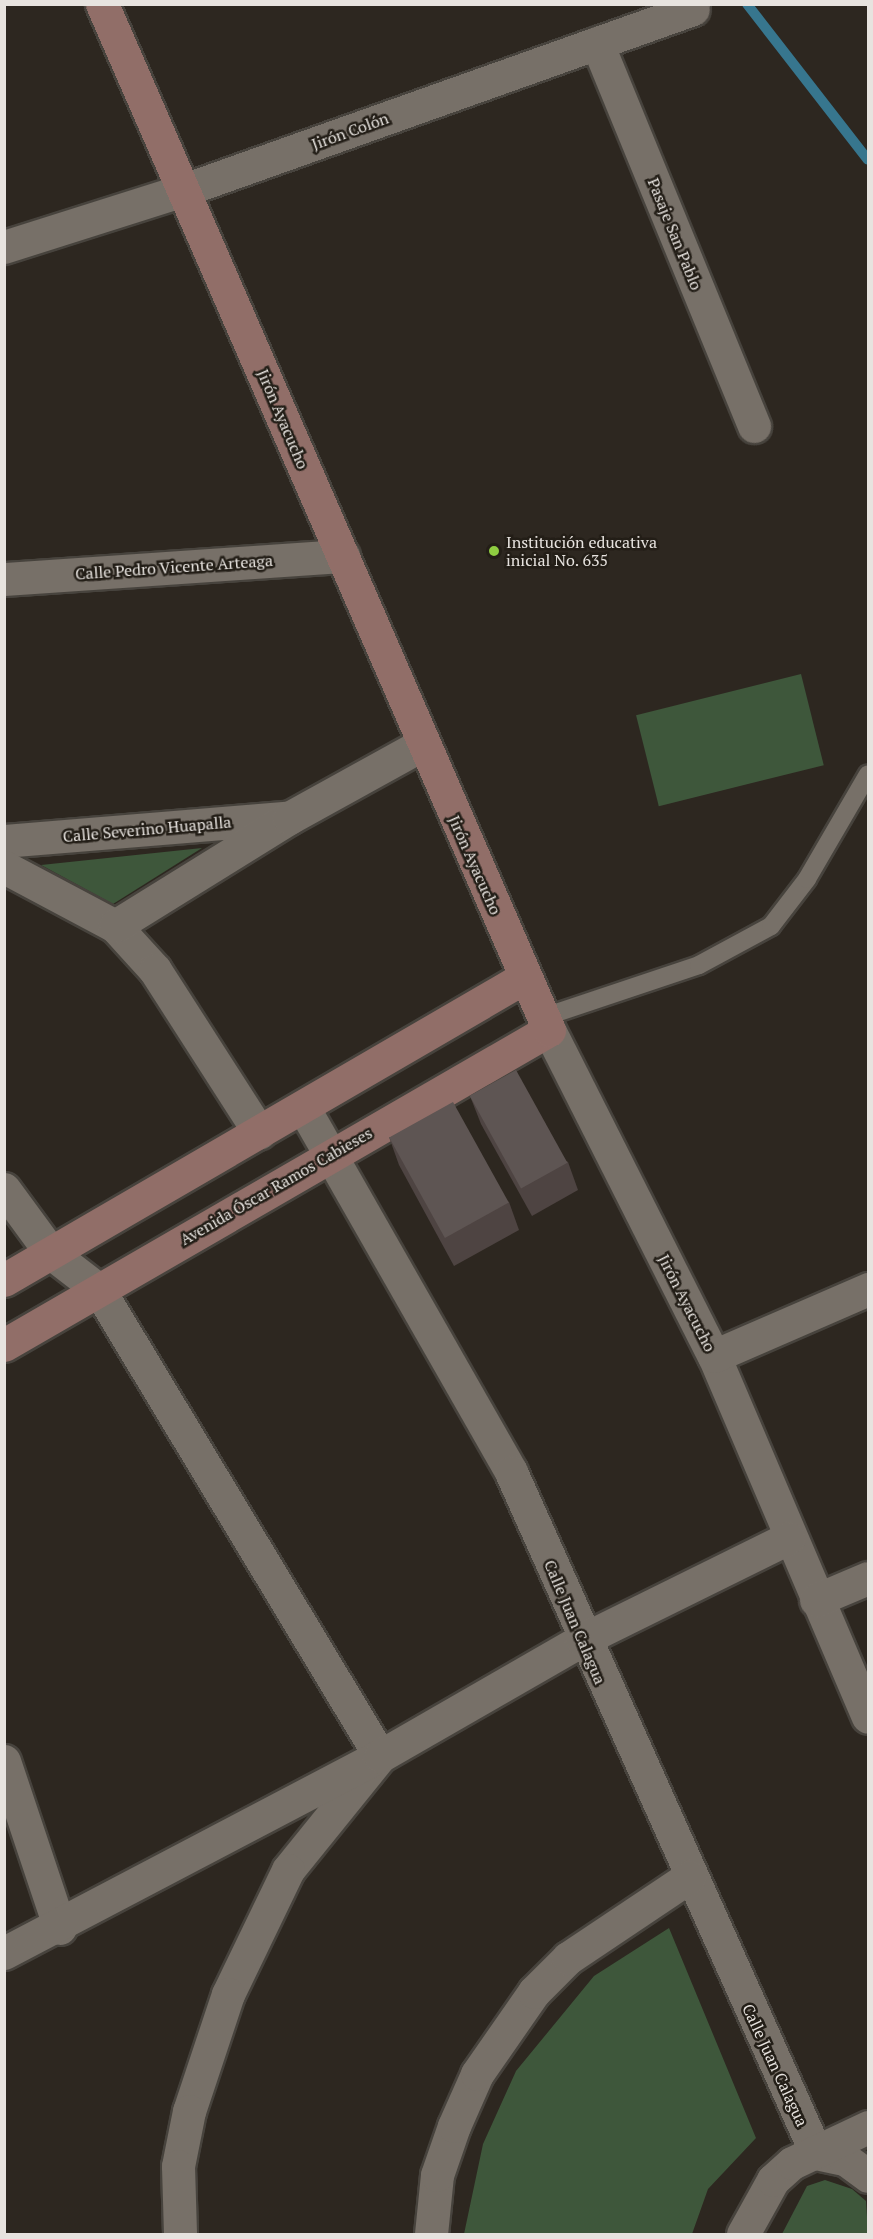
<!DOCTYPE html>
<meta charset="utf-8">
<style>
body{margin:0}
#map{position:relative;width:873px;height:2239px;overflow:hidden;background:#2d2720;font-family:"PT Serif",serif}
div>[style]{position:absolute}
.green>*{inset:0;background:#3e573b;transform-origin:0 0}
.stream>*{height:10px;margin:-5px;padding:0 5px;transform-origin:5px;border-radius:5px;background:#37768e}
.roads{filter:drop-shadow(2px 0 #47433d) drop-shadow(-2px 0 #47433d) drop-shadow(0 2px #47433d) drop-shadow(0 -2px #47433d)}
.lane>*{height:18px;margin:-9px;padding:0 9px;transform-origin:9px;border-radius:9px;background:#777068}
.street>*{height:33px;margin:-16.5px;padding:0 16.5px;transform-origin:16.5px;border-radius:16.5px;background:#777068}
.secondary>*{height:33px;margin:-16.5px;padding:0 16.5px;transform-origin:16.5px;border-radius:16.5px;background:#916e68}
.wall>*{inset:0;background:#4e4442}
.building>*{inset:0;background:#5e5553;transform-origin:0 0}
.dots>*{width:16px;height:16px;translate:-50% -50%;box-sizing:border-box;border:3px solid #231e17;border-radius:50%}
span{translate:-50% -50%;white-space:nowrap;text-align:center;line-height:1.15;-webkit-text-stroke:5px #231e17;paint-order:stroke}
.street-label{font-size:16px;color:#e7e3df}
.poi-label{font-size:16px;color:#e7e3df}
.left{translate:0 -50%;text-align:left}
.frame{position:absolute;inset:0;border:6px solid #e7e3df;pointer-events:none}
</style>
<div id="map">
<div class="green">
<i style="left:801px;top:674px;width:94px;height:170px;rotate:76deg"></i>
<i style="clip-path:polygon(202px 848px,113px 904px,41px 865px)"></i>
<i style="clip-path:polygon(669px 1928px,756px 2138px,708px 2189px,692px 2234px,464px 2234px,483px 2144px,516px 2071px,594px 1976px)"></i>
<i style="clip-path:polygon(825px 2180px,852px 2189px,866px 2201px,868px 2234px,782px 2234px,807px 2186px)"></i>
</div>
<div class="stream">
<i style="left:747px;top:4px;width:197px;rotate:52.2deg"></i>
</div>
<div class="roads">
<div class="lane">
<i style="left:544px;top:1017px;width:163px;rotate:-18.5deg"></i>
<i style="left:699px;top:965px;width:82px;rotate:-28.4deg"></i>
<i style="left:771px;top:926px;width:59px;rotate:-52.5deg"></i>
<i style="left:807px;top:879px;width:121px;rotate:-59.8deg"></i>
</div>
<div class="street">
<i style="left:597px;top:43px;width:414px;rotate:67.7deg"></i>
<i style="left:4px;top:247px;width:189px;rotate:-17.6deg"></i>
<i style="left:184px;top:190px;width:540px;rotate:-19.58deg"></i>
<i style="left:4px;top:579px;width:340px;rotate:-3.9deg"></i>
<i style="left:4px;top:841px;width:282px;rotate:-4.7deg"></i>
<i style="left:4px;top:867px;width:126px;rotate:28deg"></i>
<i style="left:115px;top:926px;width:59px;rotate:47.7deg"></i>
<i style="left:155px;top:970px;width:193px;rotate:57.3deg"></i>
<i style="left:115px;top:926px;width:205px;rotate:-31.8deg"></i>
<i style="left:289px;top:818px;width:151px;rotate:-28.9deg"></i>
<i style="left:549px;top:1030px;width:365px;rotate:63.2deg"></i>
<i style="left:714px;top:1356px;width:392px;rotate:66.9deg"></i>
<i style="left:303px;top:1107px;width:420px;rotate:60.3deg"></i>
<i style="left:511px;top:1472px;width:746px;rotate:65.87deg"></i>
<i style="left:4px;top:1189px;width:79px;rotate:53.7deg"></i>
<i style="left:51px;top:1253px;width:61px;rotate:37.6deg"></i>
<i style="left:99px;top:1290px;width:544px;rotate:58.91deg"></i>
<i style="left:380px;top:1756px;width:146px;rotate:128.9deg"></i>
<i style="left:288px;top:1870px;width:138px;rotate:115.8deg"></i>
<i style="left:228px;top:1994px;width:123px;rotate:108.4deg"></i>
<i style="left:189px;top:2111px;width:56px;rotate:101.3deg"></i>
<i style="left:178px;top:2166px;width:68px;rotate:88.3deg"></i>
<i style="left:714px;top:1356px;width:168px;rotate:-23.5deg"></i>
<i style="left:816px;top:1600px;width:56px;rotate:-22.9deg"></i>
<i style="left:4px;top:1761px;width:176px;rotate:71.5deg"></i>
<i style="left:4px;top:1953px;width:424px;rotate:-27.7deg"></i>
<i style="left:380px;top:1756px;width:233px;rotate:-29.9deg"></i>
<i style="left:582px;top:1640px;width:230px;rotate:-26.3deg"></i>
<i style="left:816px;top:2153px;width:30px;rotate:12deg"></i>
<i style="left:845px;top:2159px;width:29px;rotate:36deg"></i>
<i style="left:431px;top:2234px;width:59px;rotate:-84.2deg"></i>
<i style="left:437px;top:2175px;width:52px;rotate:-70.9deg"></i>
<i style="left:454px;top:2126px;width:57px;rotate:-66.1deg"></i>
<i style="left:477px;top:2074px;width:100px;rotate:-55.2deg"></i>
<i style="left:534px;top:1992px;width:48px;rotate:-45deg"></i>
<i style="left:568px;top:1958px;width:146px;rotate:-33.8deg"></i>
<i style="left:743px;top:2234px;width:62px;rotate:-60.9deg"></i>
<i style="left:773px;top:2180px;width:25px;rotate:-42deg"></i>
<i style="left:792px;top:2163px;width:84px;rotate:-25.3deg"></i>
</div>
<div class="secondary">
<i style="left:4px;top:1280px;width:603px;rotate:-30.18deg"></i>
<i style="left:4px;top:1345px;width:629px;rotate:-30.03deg"></i>
<i style="left:549px;top:1030px;width:1119px;rotate:-113.54deg"></i>
</div>
</div>
<div class="wall">
<i style="clip-path:polygon(470px 1096px,568px 1162px,578px 1190px,532px 1216px,481px 1124px)"></i>
<i style="clip-path:polygon(389px 1137px,509px 1202px,519px 1230px,454px 1266px,399px 1165px)"></i>
</div>
<div class="building">
<i style="left:516px;top:1070px;width:106px;height:53px;rotate:61deg"></i>
<i style="left:453px;top:1102px;width:115px;height:73px;rotate:61deg"></i>
</div>
<div class="dots">
<i style="left:494px;top:551px;background:#8fcd41"></i>
</div>
<div class="street-label">
<span style="left:350px;top:131px;rotate:-20deg">Jirón Colón</span>
<span style="left:675px;top:234px;rotate:68deg">Pasaje San Pablo</span>
<span style="left:283px;top:419px;rotate:67deg">Jirón Ayacucho</span>
<span style="left:174px;top:567px;rotate:-4deg">Calle Pedro Vicente Arteaga</span>
<span style="left:147px;top:829px;rotate:-5deg">Calle Severino Huapalla</span>
<span style="left:475px;top:865px;rotate:66deg">Jirón Ayacucho</span>
<span style="left:276px;top:1186px;rotate:-30deg">Avenida Óscar Ramos Cabieses</span>
<span style="left:687px;top:1303px;rotate:63deg">Jirón Ayacucho</span>
<span style="left:575px;top:1622px;rotate:67deg">Calle Juan Calagua</span>
<span style="left:775px;top:2065px;rotate:65deg">Calle Juan Calagua</span>
</div>
<div class="poi-label">
<span class="left" style="left:506px;top:551px">Institución educativa<br>inicial No. 635</span>
</div>
<div class="frame"></div>
</div>
